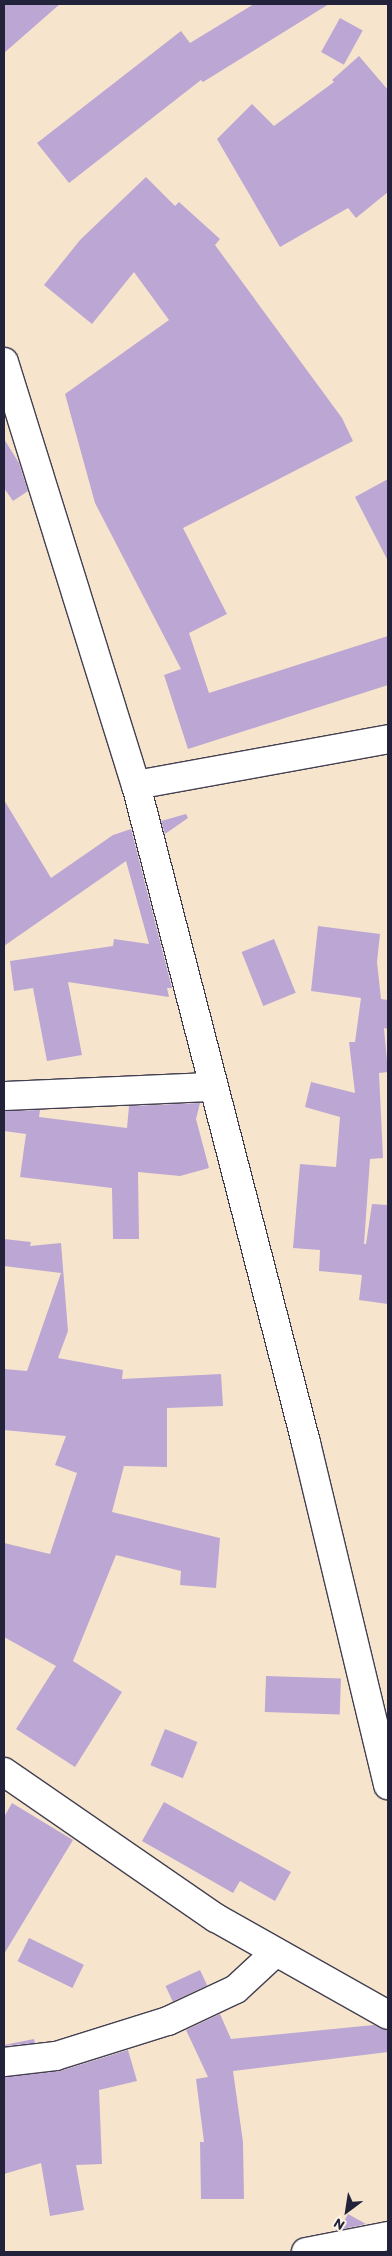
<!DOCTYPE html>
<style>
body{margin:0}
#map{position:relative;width:392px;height:2256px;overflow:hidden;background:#f6e5cc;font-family:Itim,sans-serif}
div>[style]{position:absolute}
.building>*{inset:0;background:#bca6d4;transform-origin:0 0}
.roads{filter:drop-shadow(1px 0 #423f51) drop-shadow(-1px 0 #423f51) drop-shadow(0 1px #423f51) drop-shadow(0 -1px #423f51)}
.minor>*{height:28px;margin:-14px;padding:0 14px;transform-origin:14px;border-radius:14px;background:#fff}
span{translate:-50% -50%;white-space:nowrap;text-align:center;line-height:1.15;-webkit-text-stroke:4.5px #fcf5e5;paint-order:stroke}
.frame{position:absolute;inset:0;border:5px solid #22223b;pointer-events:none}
.north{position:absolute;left:322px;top:2186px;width:50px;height:50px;-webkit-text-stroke:4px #fcf5e5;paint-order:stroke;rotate:211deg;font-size:14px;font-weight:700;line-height:20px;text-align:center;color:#22223b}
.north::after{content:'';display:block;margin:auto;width:18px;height:22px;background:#22223b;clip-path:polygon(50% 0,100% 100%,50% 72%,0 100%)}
</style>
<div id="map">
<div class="building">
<i style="clip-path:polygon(4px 4px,60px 4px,4px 53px)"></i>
<i style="clip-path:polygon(254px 4px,329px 4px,203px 82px,201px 80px,69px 183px,37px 143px,181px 31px,190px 43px)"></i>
<i style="left:340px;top:18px;width:26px;height:39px;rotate:29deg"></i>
<i style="clip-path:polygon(359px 56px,388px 90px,388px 192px,356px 218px,348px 208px,280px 247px,217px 139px,252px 104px,274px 126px,334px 82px,332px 80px)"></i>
<i style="clip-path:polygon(146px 177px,175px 206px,179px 202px,220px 239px,215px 245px,342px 418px,353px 441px,183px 528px,227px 614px,189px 633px,209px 693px,388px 636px,388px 685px,188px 749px,164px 675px,181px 669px,95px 503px,65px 394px,169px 320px,134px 272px,92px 324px,44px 285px,80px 240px)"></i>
<i style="clip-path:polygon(4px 439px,19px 463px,28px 491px,13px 501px,4px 488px)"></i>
<i style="clip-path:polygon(388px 479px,388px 561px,355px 497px)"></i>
<i style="clip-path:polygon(4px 800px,51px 878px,113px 835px,131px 829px,172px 988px,167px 988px,169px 997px,68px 982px,82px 1055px,47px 1061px,33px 988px,14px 991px,10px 961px,113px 946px,114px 939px,149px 944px,126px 861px,4px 946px)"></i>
<i style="clip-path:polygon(186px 814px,188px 818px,165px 834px,161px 821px)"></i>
<i style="clip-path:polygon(318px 926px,380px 934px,377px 962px,381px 999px,388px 1000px,388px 1029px,384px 1028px,388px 1072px,379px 1073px,383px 1158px,370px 1159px,364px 1244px,366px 1244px,372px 1204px,388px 1205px,388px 1304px,359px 1300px,362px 1275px,319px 1271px,320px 1250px,293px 1248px,300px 1164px,336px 1167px,340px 1117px,305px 1107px,311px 1082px,355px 1093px,349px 1042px,355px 1042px,361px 998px,311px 991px)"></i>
<i style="left:274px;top:939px;width:58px;height:35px;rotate:68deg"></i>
<i style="clip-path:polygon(200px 1103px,196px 1119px,209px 1168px,180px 1176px,138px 1172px,139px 1239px,113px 1239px,112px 1188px,20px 1177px,26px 1134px,4px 1131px,4px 1111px,40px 1110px,39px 1117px,127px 1128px,129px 1106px)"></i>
<i style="clip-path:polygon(4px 1239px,31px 1242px,30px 1246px,61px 1243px,68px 1331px,58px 1358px,123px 1370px,122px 1379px,221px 1374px,223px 1406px,167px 1408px,167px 1467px,124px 1466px,112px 1512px,220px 1538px,216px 1588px,180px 1585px,181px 1571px,116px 1555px,73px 1661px,122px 1692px,75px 1767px,16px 1729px,56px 1666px,4px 1637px,4px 1543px,50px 1554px,77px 1473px,55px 1465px,66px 1436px,4px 1430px,4px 1369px,27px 1371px,61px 1273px,4px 1266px)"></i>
<i style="left:266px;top:1676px;width:75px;height:36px;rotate:2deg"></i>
<i style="left:165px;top:1729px;width:35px;height:39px;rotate:22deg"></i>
<i style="clip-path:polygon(164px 1802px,291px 1872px,275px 1901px,240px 1881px,233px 1893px,142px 1841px)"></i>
<i style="clip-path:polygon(12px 1803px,73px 1840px,4px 1954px,4px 1817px)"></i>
<i style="left:29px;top:1938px;width:61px;height:26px;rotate:26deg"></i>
<i style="left:200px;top:1970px;width:17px;height:38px;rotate:65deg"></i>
<i style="clip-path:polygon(220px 2014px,231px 2039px,374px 2025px,388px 2031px,388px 2052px,233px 2071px,243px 2142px,244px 2199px,201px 2199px,200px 2142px,204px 2142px,196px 2079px,208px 2077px,186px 2030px)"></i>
<i style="clip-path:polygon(34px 2039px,35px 2043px,4px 2046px,4px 2045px)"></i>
<i style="clip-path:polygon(128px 2050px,137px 2081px,99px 2090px,102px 2164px,76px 2165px,84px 2210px,50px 2216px,41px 2163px,4px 2174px,4px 2077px,60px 2071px)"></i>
<i style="clip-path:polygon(348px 2214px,366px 2224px,339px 2230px)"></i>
</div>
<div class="roads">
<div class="minor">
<i style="left:4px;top:362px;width:443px;rotate:72.7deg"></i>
<i style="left:136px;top:785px;width:680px;rotate:75.51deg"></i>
<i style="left:306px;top:1443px;width:352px;rotate:76.5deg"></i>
<i style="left:136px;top:785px;width:256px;rotate:-10.3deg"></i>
<i style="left:4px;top:1096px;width:209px;rotate:-2.5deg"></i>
<i style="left:4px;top:1772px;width:257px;rotate:34.6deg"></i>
<i style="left:216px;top:1918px;width:197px;rotate:29.4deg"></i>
<i style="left:4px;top:2062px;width:52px;rotate:-6.6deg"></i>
<i style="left:56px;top:2056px;width:117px;rotate:-17.4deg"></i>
<i style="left:168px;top:2021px;width:75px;rotate:-25.2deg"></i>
<i style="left:236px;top:1989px;width:54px;rotate:-42.8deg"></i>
<i style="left:306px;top:2252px;width:84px;rotate:-11deg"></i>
</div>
</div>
<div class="frame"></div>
<div class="north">N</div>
</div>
